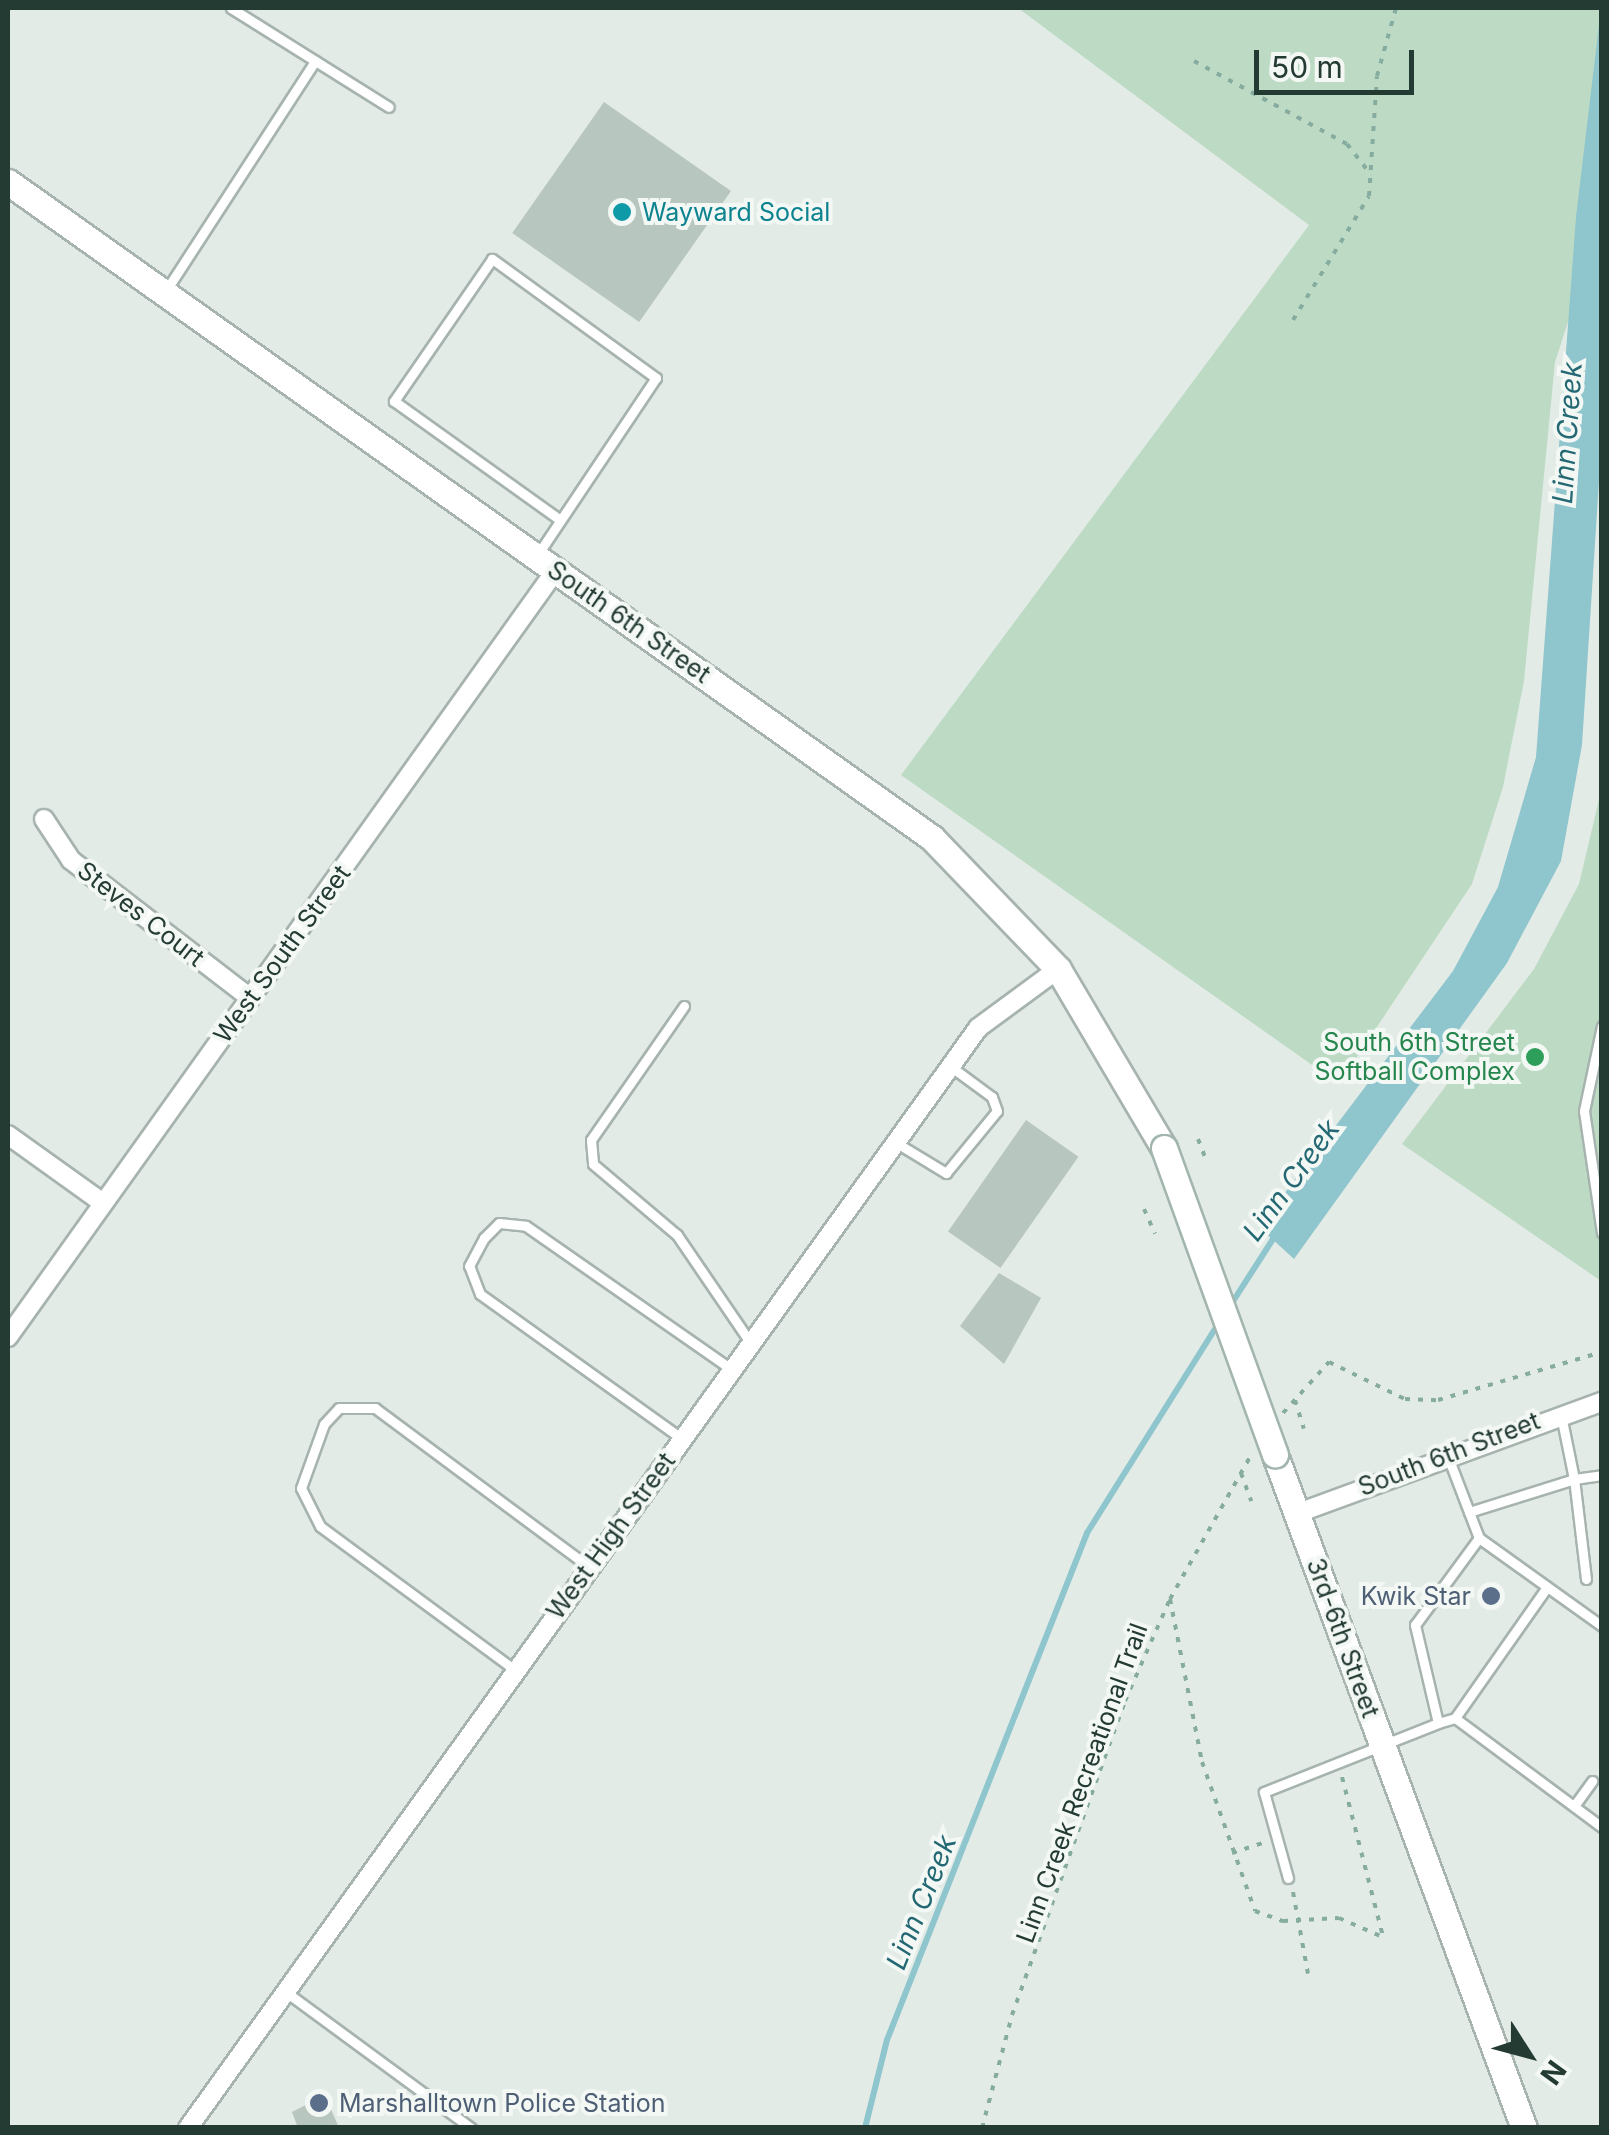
<!DOCTYPE html>
<style>
body{margin:0}
#map{position:relative;width:1609px;height:2135px;overflow:hidden;background:#e3ebe7;font-family:Inter,sans-serif}
div>[style]{position:absolute}
.green>*{inset:0;background:#bddbc4}
.water>*{inset:0;background:#8fc5cc}
.stream>*{height:6px;margin:-3px;padding:0 3px;transform-origin:3px;border-radius:3px;background:#8fc5cc}
.building>*{inset:0;background:#b8c6c0;transform-origin:0 0}
.path>*{height:4px;margin-top:-2px;transform-origin:0;background:repeating-linear-gradient(90deg,#86ac9f 0 5px,transparent 0 13px)}
.roads{filter:drop-shadow(2px 0 #a6b3ae) drop-shadow(-2px 0 #a6b3ae) drop-shadow(0 2px #a6b3ae) drop-shadow(0 -2px #a6b3ae)}
.lane>*{height:9px;margin:-4.5px;padding:0 4.5px;transform-origin:4.5px;border-radius:4.5px;background:#fff}
.street>*{height:18px;margin:-9px;padding:0 9px;transform-origin:9px;border-radius:9px;background:#fff}
.secondary>*{height:25px;margin:-12.5px;padding:0 12.5px;transform-origin:12.5px;border-radius:12.5px;background:#fff}
.bridges{filter:drop-shadow(2px 0 #a2b6ae) drop-shadow(-2px 0 #a2b6ae) drop-shadow(0 2px #a2b6ae) drop-shadow(0 -2px #a2b6ae)}
.secondary-bridge>*{height:25px;margin:-12.5px;padding:0 12.5px;transform-origin:12.5px;border-radius:12.5px;background:#fff}
.dots>*{width:28px;height:28px;translate:-50% -50%;box-sizing:border-box;border:5px solid #f3f8f5;border-radius:50%}
span{translate:-50% -50%;white-space:nowrap;text-align:center;line-height:1.15;-webkit-text-stroke:8px #f3f8f5;paint-order:stroke}
.culture-label{font-size:25px;color:#0d838f}
.left{translate:0 -50%;text-align:left}
.street-label{font-size:25px;color:#243b34}
.leisure-label{font-size:25px;color:#27864d}
.right{translate:-100% -50%;text-align:right}
.service-label{font-size:25px;color:#4e5e75}
.water-label{font-size:28px;color:#236872;font-style:italic}
.frame{position:absolute;inset:0;border:10px solid #243b34;pointer-events:none}
.north{position:absolute;left:1479px;top:2005px;width:100px;height:100px;-webkit-text-stroke:8px #f3f8f5;paint-order:stroke;rotate:126deg;font-size:28px;font-weight:700;line-height:40px;text-align:center;color:#243b34}
.north::after{content:'';display:block;margin:auto;width:35px;height:45px;background:#243b34;clip-path:polygon(50% 0,100% 100%,50% 72%,0 100%)}
.scale{position:absolute;left:1254px;top:50px;width:160px;height:45px;box-sizing:border-box;border:5px solid #243b34;border-top:0;padding-left:12px;font-size:30px;line-height:35px;white-space:nowrap;color:#243b34;-webkit-text-stroke:8px #f3f8f5;paint-order:stroke}
</style>
<div id="map">
<div class="green">
<i style="clip-path:polygon(1018px 8px,1601px 8px,1601px 221px,1555px 362px,1524px 681px,1503px 787px,1472px 884px,1339px 1084px,901px 775px,1309px 225px)"></i>
<i style="clip-path:polygon(1601px 791px,1601px 1281px,1402px 1144px,1534px 969px,1579px 884px)"></i>
</div>
<div class="water">
<i style="clip-path:polygon(1601px 8px,1601px 450px,1582px 745px,1561px 861px,1507px 963px,1294px 1259px,1259px 1227px,1453px 971px,1498px 887px,1536px 757px,1576px 217px)"></i>
</div>
<div class="stream">
<i style="left:1230px;top:1306px;width:83px;rotate:-57.3deg"></i>
<i style="left:865px;top:2128px;width:91px;rotate:-76deg"></i>
<i style="left:887px;top:2040px;width:545px;rotate:-68.47deg"></i>
<i style="left:1087px;top:1533px;width:247px;rotate:-57.9deg"></i>
</div>
<div class="building">
<i style="left:604px;top:102px;width:155px;height:160px;rotate:35deg"></i>
<i style="left:1026px;top:1120px;width:64px;height:136px;rotate:35deg"></i>
<i style="clip-path:polygon(999px 1273px,1041px 1298px,1004px 1364px,960px 1326px)"></i>
<i style="clip-path:polygon(325px 2095px,339px 2128px,298px 2128px,292px 2112px)"></i>
</div>
<div class="path">
<i style="left:1194px;top:61px;width:174px;rotate:28.5deg"></i>
<i style="left:1347px;top:144px;width:39px;rotate:52deg"></i>
<i style="left:1293px;top:320px;width:145px;rotate:-58.5deg"></i>
<i style="left:1369px;top:196px;width:120px;rotate:-86.2deg"></i>
<i style="left:1377px;top:76px;width:71px;rotate:-74.4deg"></i>
<i style="left:1198px;top:1139px;width:25px;rotate:69deg"></i>
<i style="left:1144px;top:1209px;width:27px;rotate:66deg"></i>
<i style="left:1295px;top:1400px;width:30px;rotate:73deg"></i>
<i style="left:1283px;top:1413px;width:69px;rotate:-48deg"></i>
<i style="left:1329px;top:1362px;width:85px;rotate:26deg"></i>
<i style="left:1405px;top:1399px;width:33px;rotate:2deg"></i>
<i style="left:1438px;top:1400px;width:171px;rotate:-16.3deg"></i>
<i style="left:1241px;top:1473px;width:30px;rotate:70deg"></i>
<i style="left:1170px;top:1599px;width:166px;rotate:78.9deg"></i>
<i style="left:1202px;top:1762px;width:158px;rotate:70.4deg"></i>
<i style="left:1255px;top:1911px;width:30px;rotate:20deg"></i>
<i style="left:1283px;top:1921px;width:56px;rotate:-3.1deg"></i>
<i style="left:1339px;top:1918px;width:48px;rotate:23.4deg"></i>
<i style="left:1342px;top:1777px;width:165px;rotate:75.6deg"></i>
<i style="left:1232px;top:1853px;width:35px;rotate:-18deg"></i>
<i style="left:1293px;top:1892px;width:83px;rotate:79.6deg"></i>
<i style="left:982px;top:2128px;width:117px;rotate:-75.1deg"></i>
<i style="left:1012px;top:2015px;width:334px;rotate:-70.2deg"></i>
<i style="left:1125px;top:1701px;width:111px;rotate:-66.2deg"></i>
<i style="left:1170px;top:1599px;width:163px;rotate:-60.6deg"></i>
</div>
<div class="roads">
<div class="lane">
<i style="left:231px;top:8px;width:186px;rotate:32.1deg"></i>
<i style="left:167px;top:289px;width:272px;rotate:-57deg"></i>
<i style="left:538px;top:554px;width:212px;rotate:-56.2deg"></i>
<i style="left:656px;top:378px;width:203px;rotate:-144deg"></i>
<i style="left:492px;top:259px;width:173px;rotate:124.6deg"></i>
<i style="left:394px;top:401px;width:204px;rotate:35.6deg"></i>
<i style="left:684px;top:1006px;width:163px;rotate:124.8deg"></i>
<i style="left:591px;top:1140px;width:24px;rotate:85deg"></i>
<i style="left:593px;top:1164px;width:110px;rotate:40.2deg"></i>
<i style="left:677px;top:1235px;width:130px;rotate:55.7deg"></i>
<i style="left:1602px;top:1026px;width:87px;rotate:102deg"></i>
<i style="left:1584px;top:1111px;width:123px;rotate:81.6deg"></i>
<i style="left:895px;top:1142px;width:60px;rotate:31.3deg"></i>
<i style="left:946px;top:1173px;width:80px;rotate:-50.6deg"></i>
<i style="left:997px;top:1111px;width:15px;rotate:-110deg"></i>
<i style="left:992px;top:1097px;width:52px;rotate:-143.6deg"></i>
<i style="left:681px;top:1438px;width:247px;rotate:-144.4deg"></i>
<i style="left:480px;top:1294px;width:30px;rotate:-111deg"></i>
<i style="left:469px;top:1266px;width:32px;rotate:-62deg"></i>
<i style="left:484px;top:1238px;width:21px;rotate:-45deg"></i>
<i style="left:499px;top:1223px;width:27px;rotate:6deg"></i>
<i style="left:526px;top:1226px;width:250px;rotate:34.9deg"></i>
<i style="left:1448px;top:1457px;width:59px;rotate:69.1deg"></i>
<i style="left:1469px;top:1512px;width:110px;rotate:-17.4deg"></i>
<i style="left:1574px;top:1479px;width:65px;rotate:-101.5deg"></i>
<i style="left:1469px;top:1512px;width:28px;rotate:69deg"></i>
<i style="left:1479px;top:1538px;width:151px;rotate:35.6deg"></i>
<i style="left:1586px;top:1579px;width:101px;rotate:-96.8deg"></i>
<i style="left:1574px;top:1479px;width:28px;rotate:-8deg"></i>
<i style="left:515px;top:1670px;width:242px;rotate:-143.6deg"></i>
<i style="left:320px;top:1526px;width:42px;rotate:-116.6deg"></i>
<i style="left:301px;top:1488px;width:68px;rotate:-70.2deg"></i>
<i style="left:324px;top:1424px;width:22px;rotate:-47deg"></i>
<i style="left:339px;top:1408px;width:36px"></i>
<i style="left:375px;top:1408px;width:267px;rotate:36.6deg"></i>
<i style="left:1455px;top:1718px;width:160px;rotate:-54.9deg"></i>
<i style="left:1438px;top:1723px;width:18px;rotate:-16deg"></i>
<i style="left:1455px;top:1718px;width:183px;rotate:36.6deg"></i>
<i style="left:1574px;top:1806px;width:31px;rotate:-54deg"></i>
<i style="left:1288px;top:1878px;width:89px;rotate:-105.6deg"></i>
<i style="left:1264px;top:1792px;width:187px;rotate:-21.6deg"></i>
<i style="left:1438px;top:1723px;width:101px;rotate:-103.2deg"></i>
<i style="left:1415px;top:1625px;width:108px;rotate:-53.7deg"></i>
<i style="left:286px;top:1992px;width:230px;rotate:36.3deg"></i>
</div>
<div class="street">
<i style="left:44px;top:819px;width:49px;rotate:56.6deg"></i>
<i style="left:71px;top:860px;width:226px;rotate:37.6deg"></i>
<i style="left:8px;top:1135px;width:117px;rotate:35.6deg"></i>
<i style="left:8px;top:1337px;width:943px;rotate:-54.46deg"></i>
<i style="left:1298px;top:1513px;width:324px;rotate:-20.1deg"></i>
<i style="left:188px;top:2128px;width:1354px;rotate:-54.31deg"></i>
<i style="left:978px;top:1028px;width:99px;rotate:-36.4deg"></i>
</div>
<div class="secondary">
<i style="left:8px;top:182px;width:1133px;rotate:35.37deg"></i>
<i style="left:932px;top:838px;width:182px;rotate:46.1deg"></i>
<i style="left:1058px;top:969px;width:208px;rotate:59.4deg"></i>
<i style="left:1275px;top:1455px;width:718px;rotate:69.7deg"></i>
</div>
</div>
<div class="bridges">
<div class="secondary-bridge">
<i style="left:1164px;top:1148px;width:326px;rotate:70.1deg"></i>
</div>
</div>
<div class="dots">
<i style="left:622px;top:212px;background:#0f9aa8"></i>
<i style="left:1535px;top:1057px;background:#2e9e5b"></i>
<i style="left:1491px;top:1596px;background:#5c6f8a"></i>
<i style="left:319px;top:2103px;background:#5c6f8a"></i>
</div>
<div class="culture-label">
<span class="left" style="left:642px;top:212px">Wayward Social</span>
</div>
<div class="street-label">
<span style="left:629px;top:622px;rotate:35deg">South 6th Street</span>
<span style="left:141px;top:914px;rotate:38deg">Steves Court</span>
<span style="left:282px;top:954px;rotate:-54deg">West South Street</span>
<span style="left:1449px;top:1454px;rotate:-21deg">South 6th Street</span>
<span style="left:611px;top:1536px;rotate:-54deg">West High Street</span>
<span style="left:1343px;top:1638px;rotate:70deg">3rd-6th Street</span>
<span style="left:1082px;top:1783px;rotate:-70deg">Linn Creek Recreational Trail</span>
</div>
<div class="leisure-label">
<span class="right" style="left:1515px;top:1057px">South 6th Street<br>Softball Complex</span>
</div>
<div class="service-label">
<span class="right" style="left:1471px;top:1596px">Kwik Star</span>
<span class="left" style="left:339px;top:2103px">Marshalltown Police Station</span>
</div>
<div class="water-label">
<span style="left:1567px;top:433px;rotate:-86deg">Linn Creek</span>
<span style="left:1291px;top:1180px;rotate:-54deg">Linn Creek</span>
<span style="left:921px;top:1902px;rotate:-68deg">Linn Creek</span>
</div>
<div class="frame"></div>
<div class="north">N</div>
<div class="scale">50 m</div>
</div>
